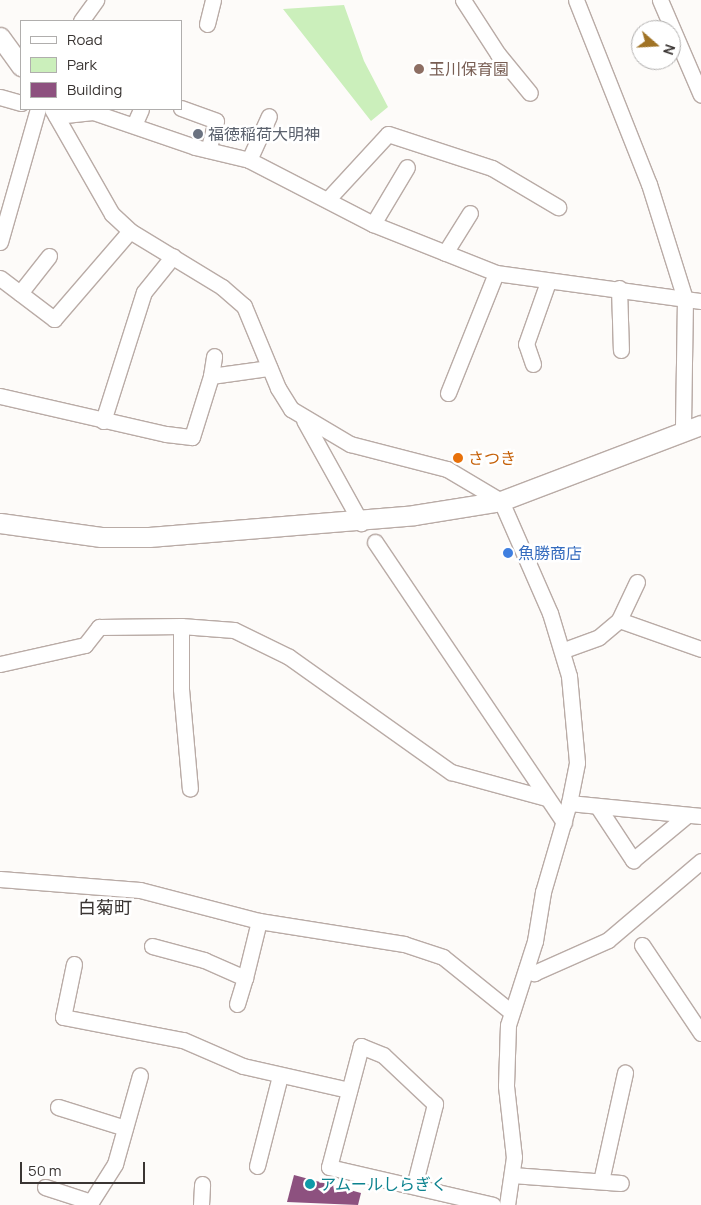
<!DOCTYPE html>
<meta charset="utf-8">
<style>
body{margin:0}
#map{position:relative;width:701px;height:1205px;overflow:hidden;background:#fdfbf9;font-family:Manrope,"Noto Sans JP",sans-serif}
div>[style]{position:absolute}
.green>*{inset:0;background:#cbefbb}
.building>*{inset:0;background:#8d517f}
.roads{filter:drop-shadow(1px 0 #b9aba6) drop-shadow(-1px 0 #b9aba6) drop-shadow(0 1px #b9aba6) drop-shadow(0 -1px #b9aba6)}
.minor>*{height:15px;margin:-7.5px;padding:0 7.5px;transform-origin:7.5px;border-radius:7.5px;background:#fff}
.tertiary>*{height:19px;margin:-9.5px;padding:0 9.5px;transform-origin:9.5px;border-radius:9.5px;background:#fff}
.dots>*{width:14px;height:14px;translate:-50% -50%;box-sizing:border-box;border:2px solid #fff;border-radius:50%}
span{translate:-50% -50%;white-space:nowrap;text-align:center;line-height:1.15;-webkit-text-stroke:5px #fff;paint-order:stroke}
.education-label{font-size:16px;color:#785e54}
.left{translate:0 -50%;text-align:left}
.worship-label{font-size:16px;color:#5b616d}
.food-label{font-size:16px;color:#c56008}
.shop-label{font-size:16px;color:#366cbe}
.culture-label{font-size:16px;color:#0d838f}
.neighbourhood-label{font-size:18px;color:#3a3533}
.legend{position:absolute;left:20px;top:20px;width:162px;height:90px;box-sizing:border-box;background:#fff;border:1px solid #b0aead;margin:0;padding:6px 9px;list-style:none;font-size:15px;color:#3a3533}
.legend li{display:flex;align-items:center;gap:10px;height:25px}
.legend b{width:25px;border:1px solid #b0aead}
.north{position:absolute;left:631px;top:20px;width:50px;height:50px;box-sizing:border-box;background:#fff;border:1px solid #b0aead;border-radius:50%;rotate:109deg;font-size:14px;font-weight:700;line-height:20px;text-align:center;color:#3a3533}
.north::after{content:'';display:block;margin:auto;width:18px;height:22px;background:#a07325;clip-path:polygon(50% 0,100% 100%,50% 72%,0 100%)}
.scale{position:absolute;left:20px;top:1162px;width:125px;height:22px;box-sizing:border-box;border:2px solid #3a3533;border-top:0;padding-left:6px;font-size:15px;line-height:18px;white-space:nowrap;color:#3a3533;-webkit-text-stroke:4px #fff;paint-order:stroke}
</style>
<div id="map">
<div class="green">
<i style="clip-path:polygon(344px 5px,364px 61px,388px 107px,371px 121px,283px 9px)"></i>
</div>
<div class="building">
<i style="clip-path:polygon(294px 1175px,361px 1193px,358px 1205px,287px 1202px)"></i>
</div>
<div class="roads">
<div class="minor">
<i style="left:463px;top:0;width:64px;rotate:57.1deg"></i>
<i style="left:498px;top:54px;width:50px;rotate:50.6deg"></i>
<i style="left:576px;top:0;width:198px;rotate:68.4deg"></i>
<i style="left:649px;top:184px;width:121px;rotate:72.6deg"></i>
<i style="left:685px;top:299px;width:133px;rotate:90.9deg"></i>
<i style="left:660px;top:0;width:103px;rotate:66.7deg"></i>
<i style="left:81px;top:21px;width:26px;rotate:-54deg"></i>
<i style="left:207px;top:24px;width:25px;rotate:-76deg"></i>
<i style="left:0;top:97px;width:22px;rotate:16deg"></i>
<i style="left:181px;top:108px;width:37px;rotate:20deg"></i>
<i style="left:216px;top:121px;width:30px;rotate:105deg"></i>
<i style="left:52px;top:109px;width:121px;rotate:60.3deg"></i>
<i style="left:112px;top:214px;width:25px;rotate:43deg"></i>
<i style="left:130px;top:231px;width:108px;rotate:31.3deg"></i>
<i style="left:222px;top:287px;width:29px;rotate:41deg"></i>
<i style="left:244px;top:306px;width:89px;rotate:67.5deg"></i>
<i style="left:278px;top:388px;width:25px;rotate:58deg"></i>
<i style="left:291px;top:409px;width:69px;rotate:30.7deg"></i>
<i style="left:350px;top:444px;width:100px;rotate:14.5deg"></i>
<i style="left:447px;top:469px;width:63px;rotate:30.7deg"></i>
<i style="left:501px;top:501px;width:122px;rotate:66.4deg"></i>
<i style="left:550px;top:613px;width:66px;rotate:73.2deg"></i>
<i style="left:569px;top:676px;width:87px;rotate:84.7deg"></i>
<i style="left:577px;top:763px;width:41px;rotate:101.3deg"></i>
<i style="left:569px;top:803px;width:93px;rotate:106.3deg"></i>
<i style="left:543px;top:892px;width:50px;rotate:99.3deg"></i>
<i style="left:535px;top:941px;width:88px;rotate:107.8deg"></i>
<i style="left:508px;top:1025px;width:61px;rotate:91.9deg"></i>
<i style="left:506px;top:1086px;width:71px;rotate:83.6deg"></i>
<i style="left:514px;top:1157px;width:49px;rotate:98.3deg"></i>
<i style="left:56px;top:116px;width:37px;rotate:-6deg"></i>
<i style="left:93px;top:112px;width:108px;rotate:18.9deg"></i>
<i style="left:195px;top:147px;width:56px;rotate:13.5deg"></i>
<i style="left:249px;top:160px;width:140px;rotate:27.3deg"></i>
<i style="left:373px;top:224px;width:132px;rotate:21.7deg"></i>
<i style="left:496px;top:273px;width:207px;rotate:7.8deg"></i>
<i style="left:134px;top:125px;width:17px;rotate:-66deg"></i>
<i style="left:249px;top:160px;width:48px;rotate:-65.6deg"></i>
<i style="left:328px;top:199px;width:88px;rotate:-47.3deg"></i>
<i style="left:388px;top:134px;width:109px;rotate:18.1deg"></i>
<i style="left:492px;top:168px;width:77px;rotate:30.6deg"></i>
<i style="left:373px;top:224px;width:66px;rotate:-59.2deg"></i>
<i style="left:0;top:242px;width:138px;rotate:-74.1deg"></i>
<i style="left:445px;top:253px;width:47px;rotate:-58deg"></i>
<i style="left:0;top:278px;width:68px;rotate:37.2deg"></i>
<i style="left:54px;top:319px;width:116px;rotate:-49.2deg"></i>
<i style="left:619px;top:288px;width:62px;rotate:88.2deg"></i>
<i style="left:20px;top:293px;width:47px;rotate:-51.9deg"></i>
<i style="left:533px;top:364px;width:21px;rotate:-109deg"></i>
<i style="left:526px;top:344px;width:66px;rotate:-70.5deg"></i>
<i style="left:211px;top:376px;width:20px;rotate:-81deg"></i>
<i style="left:448px;top:393px;width:129px;rotate:-68.2deg"></i>
<i style="left:0;top:396px;width:170px;rotate:12.9deg"></i>
<i style="left:166px;top:434px;width:26px;rotate:7deg"></i>
<i style="left:192px;top:437px;width:64px;rotate:-72.7deg"></i>
<i style="left:211px;top:376px;width:59px;rotate:-7.9deg"></i>
<i style="left:304px;top:420px;width:118px;rotate:61deg"></i>
<i style="left:103px;top:421px;width:135px;rotate:-72.4deg"></i>
<i style="left:144px;top:292px;width:46px;rotate:-51.1deg"></i>
<i style="left:375px;top:542px;width:338px;rotate:56deg"></i>
<i style="left:619px;top:620px;width:42px;rotate:-64.7deg"></i>
<i style="left:181px;top:626px;width:63px;rotate:90deg"></i>
<i style="left:181px;top:689px;width:100px;rotate:84.9deg"></i>
<i style="left:564px;top:650px;width:37px;rotate:-20deg"></i>
<i style="left:599px;top:637px;width:26px;rotate:-40deg"></i>
<i style="left:619px;top:620px;width:87px;rotate:19.5deg"></i>
<i style="left:0;top:664px;width:87px;rotate:-12.6deg"></i>
<i style="left:85px;top:645px;width:23px;rotate:-52deg"></i>
<i style="left:99px;top:627px;width:82px;rotate:-0.7deg"></i>
<i style="left:181px;top:626px;width:53px;rotate:4.3deg"></i>
<i style="left:234px;top:630px;width:61px;rotate:26.1deg"></i>
<i style="left:289px;top:657px;width:199px;rotate:35.4deg"></i>
<i style="left:451px;top:772px;width:98px;rotate:15.3deg"></i>
<i style="left:569px;top:803px;width:133px;rotate:5.6deg"></i>
<i style="left:598px;top:807px;width:64px;rotate:56.6deg"></i>
<i style="left:633px;top:860px;width:69px;rotate:-39.7deg"></i>
<i style="left:0;top:879px;width:140px;rotate:4.5deg"></i>
<i style="left:140px;top:890px;width:123px;rotate:14.6deg"></i>
<i style="left:259px;top:921px;width:147px;rotate:9deg"></i>
<i style="left:404px;top:944px;width:41px;rotate:18.4deg"></i>
<i style="left:443px;top:957px;width:86px;rotate:38.9deg"></i>
<i style="left:642px;top:945px;width:106px;rotate:56.2deg"></i>
<i style="left:152px;top:946px;width:54px;rotate:15.1deg"></i>
<i style="left:204px;top:960px;width:45px;rotate:23.7deg"></i>
<i style="left:245px;top:978px;width:59px;rotate:-76.2deg"></i>
<i style="left:74px;top:964px;width:54px;rotate:101.7deg"></i>
<i style="left:63px;top:1017px;width:122px;rotate:10.9deg"></i>
<i style="left:183px;top:1040px;width:65px;rotate:23.4deg"></i>
<i style="left:243px;top:1066px;width:109px;rotate:12.8deg"></i>
<i style="left:526px;top:970px;width:9px;rotate:21deg"></i>
<i style="left:534px;top:973px;width:81px;rotate:-24deg"></i>
<i style="left:608px;top:940px;width:122px;rotate:-40.3deg"></i>
<i style="left:237px;top:1004px;width:27px;rotate:-73deg"></i>
<i style="left:58px;top:1107px;width:70px;rotate:17.4deg"></i>
<i style="left:257px;top:1166px;width:93px;rotate:-75.7deg"></i>
<i style="left:512px;top:1175px;width:109px;rotate:4.2deg"></i>
<i style="left:601px;top:1181px;width:111px;rotate:-77.5deg"></i>
<i style="left:414px;top:1186px;width:85px;rotate:-75.6deg"></i>
<i style="left:435px;top:1104px;width:71px;rotate:-136.7deg"></i>
<i style="left:383px;top:1055px;width:24px;rotate:-158deg"></i>
<i style="left:361px;top:1046px;width:125px;rotate:104.8deg"></i>
<i style="left:329px;top:1167px;width:168px;rotate:13deg"></i>
<i style="left:45px;top:1187px;width:48px;rotate:18.1deg"></i>
<i style="left:89px;top:1205px;width:49px;rotate:-57.6deg"></i>
<i style="left:115px;top:1164px;width:92px;rotate:-74.3deg"></i>
<i style="left:201px;top:1205px;width:21px;rotate:-87deg"></i>
</div>
<div class="tertiary">
<i style="left:0;top:37px;width:36px;rotate:54deg"></i>
<i style="left:0;top:523px;width:102px;rotate:7.9deg"></i>
<i style="left:101px;top:537px;width:48px"></i>
<i style="left:149px;top:537px;width:266px;rotate:-4.7deg"></i>
<i style="left:414px;top:515px;width:88px;rotate:-9.1deg"></i>
<i style="left:501px;top:501px;width:214px;rotate:-20.8deg"></i>
</div>
</div>
<div class="dots">
<i style="left:419px;top:69px;background:#8d6e63"></i>
<i style="left:198px;top:134px;background:#6b7280"></i>
<i style="left:458px;top:458px;background:#e8710a"></i>
<i style="left:508px;top:553px;background:#3f7fe0"></i>
<i style="left:310px;top:1184px;background:#0f9aa8"></i>
</div>
<div class="education-label">
<span class="left" style="left:429px;top:69px">玉川保育園</span>
</div>
<div class="worship-label">
<span class="left" style="left:208px;top:134px">福徳稲荷大明神</span>
</div>
<div class="food-label">
<span class="left" style="left:468px;top:458px">さつき</span>
</div>
<div class="shop-label">
<span class="left" style="left:518px;top:553px">魚勝商店</span>
</div>
<div class="culture-label">
<span class="left" style="left:320px;top:1184px">アムールしらぎく</span>
</div>
<div class="neighbourhood-label">
<span style="left:105px;top:907px">白菊町</span>
</div>
<ul class="legend">
<li><b style="height:6px;background:#fff"></b>Road</li>
<li><b style="height:14px;background:#cbefbb"></b>Park</li>
<li><b style="height:14px;background:#8d517f"></b>Building</li>
</ul>
<div class="north">N</div>
<div class="scale">50 m</div>
</div>
